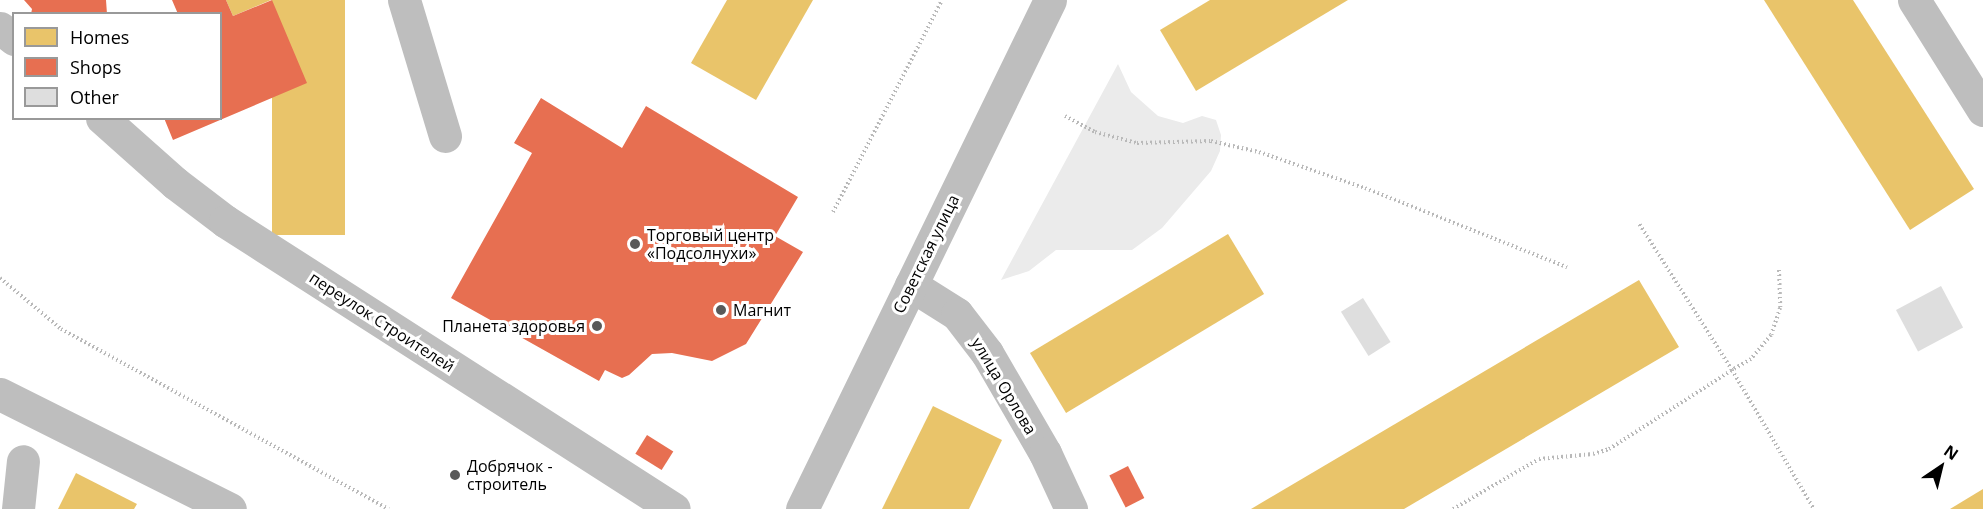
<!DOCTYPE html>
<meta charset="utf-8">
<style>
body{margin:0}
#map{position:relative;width:1983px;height:509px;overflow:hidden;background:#fff;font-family:"Open Sans",sans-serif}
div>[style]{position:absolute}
.green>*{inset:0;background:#ebebeb}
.homes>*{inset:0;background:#e9c46a;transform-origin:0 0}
.shops>*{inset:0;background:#e76f51;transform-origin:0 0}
.building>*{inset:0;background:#dedede;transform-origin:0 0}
.path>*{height:4px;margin-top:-2px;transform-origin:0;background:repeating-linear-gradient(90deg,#b9b9b9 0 1.5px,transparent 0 4.5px)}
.minor>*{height:33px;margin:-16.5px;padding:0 16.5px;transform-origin:16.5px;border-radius:16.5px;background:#bebebe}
.dots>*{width:16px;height:16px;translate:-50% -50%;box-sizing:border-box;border:3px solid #fff;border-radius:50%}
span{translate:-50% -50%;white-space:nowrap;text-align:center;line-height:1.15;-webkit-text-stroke:6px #fff;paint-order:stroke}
.poi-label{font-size:16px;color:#000}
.left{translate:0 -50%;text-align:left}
.right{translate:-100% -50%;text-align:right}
.street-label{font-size:16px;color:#000}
.legend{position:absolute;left:12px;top:12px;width:210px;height:108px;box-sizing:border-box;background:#fff;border:2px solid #999;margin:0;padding:8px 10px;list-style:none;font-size:18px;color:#000}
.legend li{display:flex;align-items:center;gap:12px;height:30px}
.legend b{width:30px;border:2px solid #999}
.north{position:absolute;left:1911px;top:437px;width:60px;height:60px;-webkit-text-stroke:4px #fff;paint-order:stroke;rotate:35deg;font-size:16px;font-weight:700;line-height:24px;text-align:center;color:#000}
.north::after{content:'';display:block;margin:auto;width:21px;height:27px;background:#000;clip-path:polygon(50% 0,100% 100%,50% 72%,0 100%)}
</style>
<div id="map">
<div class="green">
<i style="clip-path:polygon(1118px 64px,1131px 92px,1158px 116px,1183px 123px,1202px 116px,1216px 120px,1221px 135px,1220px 151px,1211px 171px,1162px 228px,1132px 250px,1056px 250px,1029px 271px,1001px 280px)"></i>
</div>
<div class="homes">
<i style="clip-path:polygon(226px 0,271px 0,233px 16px)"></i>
<i style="left:272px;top:0;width:73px;height:235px"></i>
<i style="clip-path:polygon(727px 0,813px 0,756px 100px,691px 63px)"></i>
<i style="clip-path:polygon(1210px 0,1348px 0,1196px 91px,1160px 30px)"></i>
<i style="clip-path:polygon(1764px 0,1853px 0,1974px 189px,1910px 230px)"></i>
<i style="left:1228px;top:234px;width:70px;height:231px;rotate:59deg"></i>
<i style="clip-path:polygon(1639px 280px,1679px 347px,1404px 509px,1251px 509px)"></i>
<i style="clip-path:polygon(933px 406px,1002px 440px,969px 509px,882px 509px)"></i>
<i style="clip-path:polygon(76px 473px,137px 504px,134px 509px,58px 509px)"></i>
<i style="clip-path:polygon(1983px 489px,1983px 509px,1950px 509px)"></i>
</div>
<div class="shops">
<i style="clip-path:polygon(24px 0,106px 0,107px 14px,31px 14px,32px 9px)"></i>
<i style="clip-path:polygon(172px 0,226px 0,233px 16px,272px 0,307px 83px,173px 140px,164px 118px,220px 118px,220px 14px,178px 14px)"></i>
<i style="clip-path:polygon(541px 98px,622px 148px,646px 106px,798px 197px,775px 236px,803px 252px,746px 344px,712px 361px,672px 353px,652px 354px,629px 375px,622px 378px,605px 370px,599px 381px,451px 298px,532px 153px,514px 143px)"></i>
<i style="left:647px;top:435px;width:31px;height:22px;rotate:32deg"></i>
<i style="left:1128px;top:466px;width:36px;height:21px;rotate:63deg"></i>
</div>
<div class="building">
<i style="left:1941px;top:286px;width:47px;height:51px;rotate:62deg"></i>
<i style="left:1363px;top:298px;width:52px;height:26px;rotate:58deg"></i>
</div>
<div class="path">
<i style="left:1065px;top:116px;width:34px;rotate:28deg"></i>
<i style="left:1095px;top:132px;width:43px;rotate:14.7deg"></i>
<i style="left:1137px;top:143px;width:74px;rotate:-1.5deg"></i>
<i style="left:1211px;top:141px;width:49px;rotate:12.9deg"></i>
<i style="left:1259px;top:152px;width:112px;rotate:18.8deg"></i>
<i style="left:1365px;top:188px;width:217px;rotate:21.4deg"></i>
<i style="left:833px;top:212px;width:238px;rotate:-62.8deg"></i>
<i style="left:1779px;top:270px;width:38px;rotate:88deg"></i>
<i style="left:1780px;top:308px;width:28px;rotate:108deg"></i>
<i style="left:1771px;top:335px;width:31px;rotate:130deg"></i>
<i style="left:1751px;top:359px;width:22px;rotate:150deg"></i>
<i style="left:1732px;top:370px;width:161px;rotate:59.5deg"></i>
<i style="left:0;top:278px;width:80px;rotate:39.9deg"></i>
<i style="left:61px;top:329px;width:374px;rotate:28.8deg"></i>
<i style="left:1453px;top:509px;width:99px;rotate:-30.2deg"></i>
<i style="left:1539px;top:459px;width:54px;rotate:-5.3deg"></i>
<i style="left:1593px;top:454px;width:17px;rotate:-17deg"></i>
<i style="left:1609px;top:449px;width:146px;rotate:-32.7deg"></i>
<i style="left:1732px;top:370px;width:175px;rotate:-122.4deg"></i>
</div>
<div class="minor">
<i style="left:404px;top:0;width:142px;rotate:73.2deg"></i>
<i style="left:1914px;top:0;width:130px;rotate:57.9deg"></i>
<i style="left:0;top:28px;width:18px;rotate:38deg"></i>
<i style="left:102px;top:118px;width:98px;rotate:41.7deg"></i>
<i style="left:175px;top:183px;width:63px;rotate:37.2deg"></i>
<i style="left:225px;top:221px;width:533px;rotate:32.68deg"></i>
<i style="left:911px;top:285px;width:54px;rotate:32.2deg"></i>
<i style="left:957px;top:314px;width:49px;rotate:52.4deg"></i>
<i style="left:987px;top:353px;width:116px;rotate:59.9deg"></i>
<i style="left:1045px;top:453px;width:62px;rotate:65.1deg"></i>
<i style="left:0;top:394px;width:257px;rotate:26.6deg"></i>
<i style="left:18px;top:509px;width:48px;rotate:-84.1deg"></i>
<i style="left:802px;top:509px;width:566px;rotate:-64.02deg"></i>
</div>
<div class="dots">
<i style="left:635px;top:244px;background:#595959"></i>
<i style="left:721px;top:310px;background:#595959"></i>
<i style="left:597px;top:326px;background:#595959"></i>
<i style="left:455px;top:475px;background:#595959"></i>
</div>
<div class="poi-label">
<span class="left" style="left:647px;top:244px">Торговый центр<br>«Подсолнухи»</span>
<span class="left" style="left:733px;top:310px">Магнит</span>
<span class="right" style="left:585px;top:326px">Планета здоровья</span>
<span class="left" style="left:467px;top:475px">Добрячок -<br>строитель</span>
</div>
<div class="street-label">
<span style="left:926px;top:254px;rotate:-64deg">Советская улица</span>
<span style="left:382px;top:322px;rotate:33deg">переулок Строителей</span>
<span style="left:1004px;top:386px;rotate:59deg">улица Орлова</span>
</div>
<ul class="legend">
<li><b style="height:16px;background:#e9c46a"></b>Homes</li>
<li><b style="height:16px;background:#e76f51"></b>Shops</li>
<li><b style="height:16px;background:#dedede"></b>Other</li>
</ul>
<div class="north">N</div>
</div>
